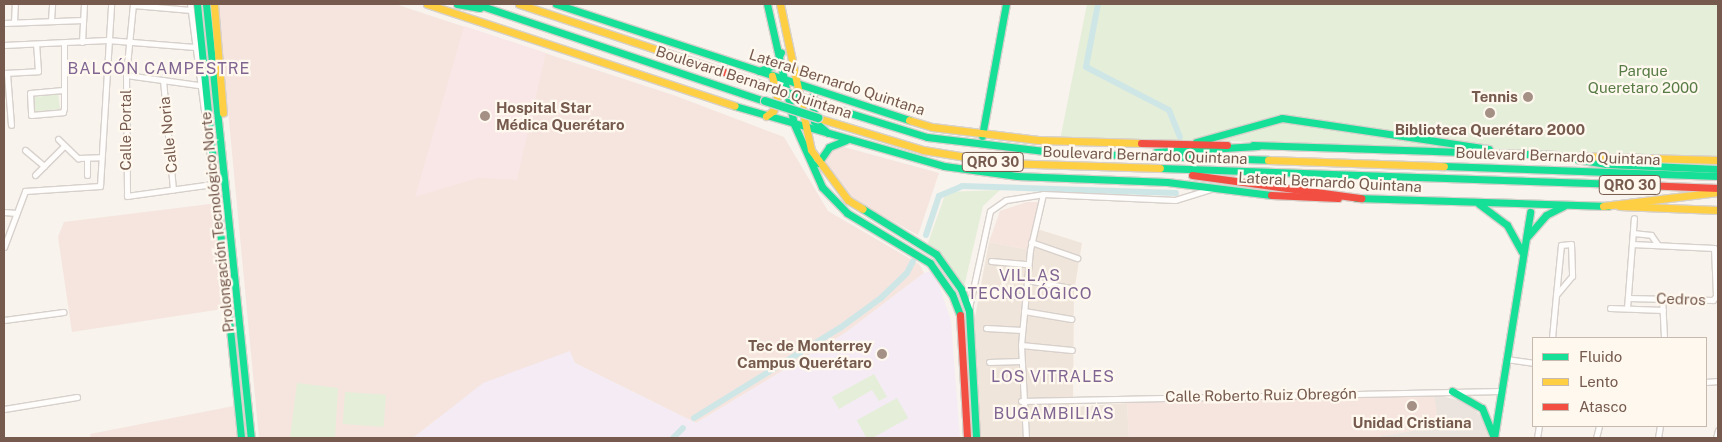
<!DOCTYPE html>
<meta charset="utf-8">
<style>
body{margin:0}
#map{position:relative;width:1722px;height:442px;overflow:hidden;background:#f8f3ed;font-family:"Public Sans",sans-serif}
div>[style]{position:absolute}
.residential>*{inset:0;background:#f0e5db}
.commercial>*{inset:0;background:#f5e5de}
.industrial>*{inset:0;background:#ebe3de}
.education>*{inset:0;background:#f4ebf4}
.medical>*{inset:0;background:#f9e6e6}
.green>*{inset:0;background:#e5eed8;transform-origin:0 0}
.canal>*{height:6px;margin:-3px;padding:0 3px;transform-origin:3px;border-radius:3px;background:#cfe6e7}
.roads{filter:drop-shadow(1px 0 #d7d0cb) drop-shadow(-1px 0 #d7d0cb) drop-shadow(0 1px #d7d0cb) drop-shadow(0 -1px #d7d0cb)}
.street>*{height:5px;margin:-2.5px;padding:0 2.5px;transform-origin:2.5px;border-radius:2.5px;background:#fefdfc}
.fast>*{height:7px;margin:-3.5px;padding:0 3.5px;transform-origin:3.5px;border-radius:3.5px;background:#16e098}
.slow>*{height:7px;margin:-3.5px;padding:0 3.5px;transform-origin:3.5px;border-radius:3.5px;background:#ffcf43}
.jam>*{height:7px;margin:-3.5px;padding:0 3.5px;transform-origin:3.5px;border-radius:3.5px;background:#f24e42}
.bridges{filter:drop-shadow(1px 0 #d9d0cb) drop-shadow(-1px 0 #d9d0cb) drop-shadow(0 1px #d9d0cb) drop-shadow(0 -1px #d9d0cb)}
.fast-bridge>*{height:8px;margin:-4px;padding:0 4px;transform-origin:4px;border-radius:4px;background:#16e098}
.dots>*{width:14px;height:14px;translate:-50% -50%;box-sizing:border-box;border:2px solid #fef8ef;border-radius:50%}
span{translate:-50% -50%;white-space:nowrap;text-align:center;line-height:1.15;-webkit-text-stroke:4.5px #fef8ef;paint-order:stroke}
.shield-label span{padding:1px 4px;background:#fef8ef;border:1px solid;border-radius:4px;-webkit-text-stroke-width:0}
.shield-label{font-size:14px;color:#765a4d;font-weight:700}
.park-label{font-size:15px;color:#577b44}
.street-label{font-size:15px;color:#765a4d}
.poi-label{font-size:15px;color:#765a4d;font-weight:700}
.right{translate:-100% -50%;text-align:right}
.left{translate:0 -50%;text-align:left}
.neighbourhood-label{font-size:16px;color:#806592;letter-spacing:1px}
.frame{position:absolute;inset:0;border:5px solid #765a4d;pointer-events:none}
.legend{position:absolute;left:1532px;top:337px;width:175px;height:90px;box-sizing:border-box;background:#fef8ef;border:1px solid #c8b9ae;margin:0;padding:6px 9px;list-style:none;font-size:15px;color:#765a4d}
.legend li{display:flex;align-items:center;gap:10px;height:25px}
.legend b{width:25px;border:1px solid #c8b9ae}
</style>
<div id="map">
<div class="residential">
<i style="clip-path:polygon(1034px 228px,1082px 243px,1074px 292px,1073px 399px,1075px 407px,1127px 403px,1129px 438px,980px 438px,974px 323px,989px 242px,1030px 250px)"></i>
</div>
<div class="commercial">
<i style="clip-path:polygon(218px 4px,395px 4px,676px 96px,784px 137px,828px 211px,919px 264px,924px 273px,845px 333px,696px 423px,575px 363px,570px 352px,437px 419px,413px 438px,259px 438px)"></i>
<i style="clip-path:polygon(844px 147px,939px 173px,918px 235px,848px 197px,823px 162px,829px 151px)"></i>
<i style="clip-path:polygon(1027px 202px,1041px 202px,1030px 250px,989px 242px,1000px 211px)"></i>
<i style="clip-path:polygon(218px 203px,229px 308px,72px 332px,58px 237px,64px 222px)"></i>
<i style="clip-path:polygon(1434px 394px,1440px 426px,1372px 438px,1129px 438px,1127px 403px)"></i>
<i style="clip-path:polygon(239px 405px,241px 438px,91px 438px,90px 434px)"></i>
</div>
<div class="industrial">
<i style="clip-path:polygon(1434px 394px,1469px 403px,1483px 419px,1489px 438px,1372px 438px,1439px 426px)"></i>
</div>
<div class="education">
<i style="clip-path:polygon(934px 270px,951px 321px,960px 438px,413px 438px,483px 383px,570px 351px,575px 363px,696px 423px,845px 333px,924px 273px)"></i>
</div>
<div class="medical">
<i style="clip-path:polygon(464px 26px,546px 53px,517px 180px,478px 178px,415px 197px)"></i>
</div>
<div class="green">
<i style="clip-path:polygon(1087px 4px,1718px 4px,1718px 158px,1204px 140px,1189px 144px,1060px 140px)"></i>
<i style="left:58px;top:94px;width:15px;height:26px;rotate:82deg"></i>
<i style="clip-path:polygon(1000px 190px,983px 206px,964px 287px,928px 243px,946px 192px)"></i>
<i style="left:244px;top:372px;width:66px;height:6px;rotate:86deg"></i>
<i style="clip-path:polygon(874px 374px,887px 397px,879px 401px,872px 390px,839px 409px,832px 397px)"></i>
<i style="clip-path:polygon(297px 383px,338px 388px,335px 438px,290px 438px)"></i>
<i style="left:345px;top:392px;width:41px;height:32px;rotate:4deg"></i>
<i style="left:897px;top:398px;width:23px;height:46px;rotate:61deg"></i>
</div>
<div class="canal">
<i style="left:1098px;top:4px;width:64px;rotate:100.8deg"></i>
<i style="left:1086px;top:67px;width:93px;rotate:27.4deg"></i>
<i style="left:1169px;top:110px;width:29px;rotate:68deg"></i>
<i style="left:926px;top:235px;width:41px;rotate:-71.6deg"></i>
<i style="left:939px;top:196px;width:25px;rotate:-23deg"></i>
<i style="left:962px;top:186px;width:214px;rotate:1.9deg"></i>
<i style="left:694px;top:418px;width:172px;rotate:-31.7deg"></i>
<i style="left:840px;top:328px;width:51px;rotate:-36.2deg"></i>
<i style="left:881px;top:298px;width:36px;rotate:-44deg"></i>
<i style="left:907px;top:273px;width:13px;rotate:-63deg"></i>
<i style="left:673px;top:438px;width:14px;rotate:-45deg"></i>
</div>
<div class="roads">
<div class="street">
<i style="left:133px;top:4px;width:71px;rotate:95.6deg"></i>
<i style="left:126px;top:75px;width:121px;rotate:89.5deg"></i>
<i style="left:127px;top:196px;width:86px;rotate:-8deg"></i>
<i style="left:190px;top:4px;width:184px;rotate:82.5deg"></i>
<i style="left:133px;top:5px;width:58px;rotate:4.9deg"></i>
<i style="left:51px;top:20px;width:16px;rotate:-86deg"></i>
<i style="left:14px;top:21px;width:17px;rotate:-87deg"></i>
<i style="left:4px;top:23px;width:79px;rotate:-2.2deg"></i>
<i style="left:82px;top:42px;width:38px;rotate:-87deg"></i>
<i style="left:4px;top:45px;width:103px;rotate:-2.8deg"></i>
<i style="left:107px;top:40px;width:88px;rotate:4.5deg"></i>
<i style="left:4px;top:73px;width:34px;rotate:-3deg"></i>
<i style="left:38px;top:71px;width:27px;rotate:-94deg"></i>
<i style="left:7px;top:73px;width:52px;rotate:85.6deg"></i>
<i style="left:126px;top:75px;width:73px;rotate:7.9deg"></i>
<i style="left:163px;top:80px;width:110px;rotate:84.8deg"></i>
<i style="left:63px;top:90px;width:33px;rotate:175deg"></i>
<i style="left:30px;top:93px;width:22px;rotate:87deg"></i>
<i style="left:31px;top:115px;width:32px;rotate:-5deg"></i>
<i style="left:63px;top:112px;width:4px;rotate:-76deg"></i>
<i style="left:64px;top:108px;width:65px;rotate:-90deg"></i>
<i style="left:58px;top:139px;width:28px;rotate:44deg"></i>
<i style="left:78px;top:158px;width:23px;rotate:-2deg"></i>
<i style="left:25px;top:150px;width:25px;rotate:40deg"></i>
<i style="left:35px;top:175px;width:41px;rotate:-45deg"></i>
<i style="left:87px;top:175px;width:17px;rotate:-90deg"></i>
<i style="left:4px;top:212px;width:12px;rotate:5deg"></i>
<i style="left:1633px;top:233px;width:18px;rotate:6deg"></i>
<i style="left:1651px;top:235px;width:12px;rotate:55deg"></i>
<i style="left:1031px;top:242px;width:49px;rotate:19.2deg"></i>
<i style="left:4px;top:247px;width:60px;rotate:-69.4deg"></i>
<i style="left:25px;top:191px;width:75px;rotate:-3.8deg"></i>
<i style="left:100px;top:186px;width:182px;rotate:-86.5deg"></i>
<i style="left:991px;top:261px;width:37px;rotate:5deg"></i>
<i style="left:1027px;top:280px;width:44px;rotate:10.5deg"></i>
<i style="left:994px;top:293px;width:31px;rotate:7deg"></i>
<i style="left:1628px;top:298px;width:85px;rotate:1.3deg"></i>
<i style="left:1713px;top:300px;width:5px;rotate:-53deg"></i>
<i style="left:1716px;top:296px;width:48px;rotate:-92.4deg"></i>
<i style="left:1714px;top:248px;width:82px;rotate:-177.2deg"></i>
<i style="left:1662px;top:298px;width:40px;rotate:87.1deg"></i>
<i style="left:969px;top:308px;width:99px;rotate:-77.8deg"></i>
<i style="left:990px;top:211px;width:19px;rotate:-35deg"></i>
<i style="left:1006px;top:200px;width:37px;rotate:-9deg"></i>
<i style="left:1043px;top:194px;width:132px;rotate:2.6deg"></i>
<i style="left:1175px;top:200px;width:37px;rotate:-17deg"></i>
<i style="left:1610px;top:308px;width:53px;rotate:2.2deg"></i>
<i style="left:1627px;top:308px;width:90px;rotate:-85.6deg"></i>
<i style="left:1024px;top:311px;width:48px;rotate:9.7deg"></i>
<i style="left:4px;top:320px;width:60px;rotate:-7.7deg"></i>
<i style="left:986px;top:328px;width:36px;rotate:3deg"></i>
<i style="left:1552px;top:338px;width:43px;rotate:-84.7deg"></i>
<i style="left:1556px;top:295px;width:50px;rotate:-84.3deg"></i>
<i style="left:1561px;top:245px;width:10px;rotate:-6deg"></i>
<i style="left:1571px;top:244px;width:32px;rotate:88deg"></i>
<i style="left:1572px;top:276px;width:25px;rotate:130deg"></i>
<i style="left:1021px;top:345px;width:51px;rotate:5.6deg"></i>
<i style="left:1506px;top:359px;width:27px;rotate:8deg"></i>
<i style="left:989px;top:362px;width:32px;rotate:-2deg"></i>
<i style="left:1706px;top:382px;width:12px;rotate:-5deg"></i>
<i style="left:1021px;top:401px;width:480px;rotate:-1.2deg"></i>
<i style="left:4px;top:409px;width:74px;rotate:-9.3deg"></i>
<i style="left:1026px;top:438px;width:93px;rotate:-93.1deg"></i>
<i style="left:1021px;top:345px;width:95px;rotate:-84.6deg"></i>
<i style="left:1030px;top:250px;width:57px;rotate:-76.9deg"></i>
<i style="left:1537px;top:438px;width:12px;rotate:-81deg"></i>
<i style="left:1596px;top:438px;width:12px;rotate:-76deg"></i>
<i style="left:1658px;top:438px;width:12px;rotate:-81deg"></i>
<i style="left:1716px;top:438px;width:8px;rotate:-76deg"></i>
</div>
<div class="fast">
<i style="left:197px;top:4px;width:436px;rotate:84.2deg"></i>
<i style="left:206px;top:4px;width:436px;rotate:84.1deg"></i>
<i style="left:457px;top:4px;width:23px;rotate:10deg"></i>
<i style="left:476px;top:4px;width:305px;rotate:18.6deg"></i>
<i style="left:556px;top:4px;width:372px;rotate:18.2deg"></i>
<i style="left:767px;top:4px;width:123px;rotate:77.3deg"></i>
<i style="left:794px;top:124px;width:69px;rotate:66deg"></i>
<i style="left:822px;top:187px;width:36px;rotate:46deg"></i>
<i style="left:847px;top:213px;width:97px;rotate:31.1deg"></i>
<i style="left:930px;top:263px;width:38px;rotate:55deg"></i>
<i style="left:952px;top:294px;width:22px;rotate:69deg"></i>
<i style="left:759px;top:71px;width:17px;rotate:-21deg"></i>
<i style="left:775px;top:65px;width:14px;rotate:-65deg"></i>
<i style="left:813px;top:96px;width:25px;rotate:88deg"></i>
<i style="left:814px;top:121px;width:18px;rotate:41deg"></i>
<i style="left:821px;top:104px;width:111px;rotate:17.3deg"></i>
<i style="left:927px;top:137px;width:135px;rotate:6.8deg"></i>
<i style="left:1061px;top:153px;width:207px;rotate:1.9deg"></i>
<i style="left:735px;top:106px;width:217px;rotate:16deg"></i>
<i style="left:944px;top:166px;width:74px;rotate:7.8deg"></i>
<i style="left:1017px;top:176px;width:150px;rotate:2.3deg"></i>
<i style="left:1167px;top:182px;width:105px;rotate:7.1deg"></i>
<i style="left:982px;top:136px;width:134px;rotate:-79.7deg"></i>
<i style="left:1196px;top:142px;width:89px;rotate:-15.6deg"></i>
<i style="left:1282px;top:118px;width:209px;rotate:8.5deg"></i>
<i style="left:1253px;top:145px;width:304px;rotate:1.9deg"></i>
<i style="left:1156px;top:152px;width:102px;rotate:-3.4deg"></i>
<i style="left:1551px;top:155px;width:56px;rotate:9.3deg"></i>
<i style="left:1606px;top:164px;width:112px;rotate:2.6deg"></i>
<i style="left:818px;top:163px;width:19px;rotate:-55deg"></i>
<i style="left:829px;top:147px;width:18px;rotate:-22deg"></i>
<i style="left:1444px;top:166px;width:274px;rotate:2.1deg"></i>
<i style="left:1160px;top:168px;width:483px;rotate:2deg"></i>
<i style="left:1356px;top:198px;width:252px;rotate:1.8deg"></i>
<i style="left:1479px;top:204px;width:35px;rotate:37deg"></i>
<i style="left:1507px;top:225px;width:31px;rotate:61deg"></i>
<i style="left:863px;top:209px;width:86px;rotate:31.7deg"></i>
<i style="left:936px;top:254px;width:43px;rotate:54.5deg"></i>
<i style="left:961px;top:289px;width:23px;rotate:70deg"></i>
<i style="left:969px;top:311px;width:127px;rotate:86.8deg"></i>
<i style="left:1527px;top:237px;width:29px;rotate:-49deg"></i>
<i style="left:1546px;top:215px;width:20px;rotate:-27deg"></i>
<i style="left:1452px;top:391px;width:34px;rotate:30deg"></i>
<i style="left:1482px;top:408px;width:29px;rotate:68deg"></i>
<i style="left:1494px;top:438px;width:229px;rotate:-80.9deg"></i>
</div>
<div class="slow">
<i style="left:214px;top:4px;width:109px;rotate:85.3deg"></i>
<i style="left:427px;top:4px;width:324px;rotate:18.3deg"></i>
<i style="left:519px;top:4px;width:156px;rotate:18.3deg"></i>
<i style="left:780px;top:4px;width:149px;rotate:78deg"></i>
<i style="left:811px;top:150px;width:62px;rotate:53.5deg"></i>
<i style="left:848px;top:200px;width:17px;rotate:31deg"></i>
<i style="left:766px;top:116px;width:9px;rotate:-36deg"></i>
<i style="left:773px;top:111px;width:16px;rotate:-75deg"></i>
<i style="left:777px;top:96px;width:21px;rotate:-104deg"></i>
<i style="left:818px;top:118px;width:110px;rotate:16.9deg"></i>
<i style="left:923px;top:150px;width:81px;rotate:9.2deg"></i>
<i style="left:1003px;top:163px;width:157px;rotate:1.8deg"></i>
<i style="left:909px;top:120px;width:24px;rotate:17deg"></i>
<i style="left:932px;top:127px;width:107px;rotate:7deg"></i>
<i style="left:1038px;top:140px;width:103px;rotate:1.7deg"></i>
<i style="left:1573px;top:156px;width:145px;rotate:1.6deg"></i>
<i style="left:1268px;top:160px;width:176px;rotate:2deg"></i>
<i style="left:1603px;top:206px;width:116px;rotate:-6.9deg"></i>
<i style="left:1619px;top:206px;width:99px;rotate:2.3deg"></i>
</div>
<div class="jam">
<i style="left:667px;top:53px;width:108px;rotate:18.4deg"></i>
<i style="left:1141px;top:143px;width:86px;rotate:1.3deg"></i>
<i style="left:1192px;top:175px;width:171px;rotate:7.8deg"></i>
<i style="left:1643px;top:185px;width:75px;rotate:2.3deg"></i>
<i style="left:1271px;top:195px;width:67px;rotate:2.6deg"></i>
<i style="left:960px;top:315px;width:123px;rotate:86.7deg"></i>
</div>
</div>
<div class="bridges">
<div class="fast-bridge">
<i style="left:769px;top:87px;width:55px;rotate:18.1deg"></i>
<i style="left:765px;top:101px;width:56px;rotate:17.8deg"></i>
</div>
</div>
<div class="dots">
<i style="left:1528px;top:97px;background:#a49085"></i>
<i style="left:1490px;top:113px;background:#a49085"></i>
<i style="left:485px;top:116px;background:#a49085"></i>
<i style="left:882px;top:354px;background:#a49085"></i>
<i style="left:1412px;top:406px;background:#a49085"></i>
</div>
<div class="shield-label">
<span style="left:993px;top:162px">QRO 30</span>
<span style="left:1630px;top:185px">QRO 30</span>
</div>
<div class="park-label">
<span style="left:1643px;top:79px">Parque<br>Queretaro 2000</span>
</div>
<div class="street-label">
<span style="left:754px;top:82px;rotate:18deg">Boulevard Bernardo Quintana</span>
<span style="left:837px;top:82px;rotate:18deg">Lateral Bernardo Quintana</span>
<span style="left:126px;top:130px;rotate:-90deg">Calle Portal</span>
<span style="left:168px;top:135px;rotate:-96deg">Calle Noria</span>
<span style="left:1145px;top:155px;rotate:2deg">Boulevard Bernardo Quintana</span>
<span style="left:1558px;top:156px;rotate:2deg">Boulevard Bernardo Quintana</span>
<span style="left:1330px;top:182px;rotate:3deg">Lateral Bernardo Quintana</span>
<span style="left:217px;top:222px;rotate:-96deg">Prolongación Tecnológico Norte</span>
<span style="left:1681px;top:299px;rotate:2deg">Cedros</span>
<span style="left:1261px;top:395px;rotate:-1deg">Calle Roberto Ruiz Obregón</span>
</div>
<div class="poi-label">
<span class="right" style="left:1518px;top:97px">Tennis</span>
<span class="left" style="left:496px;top:116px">Hospital Star<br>Médica Querétaro</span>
<span style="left:1490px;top:130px">Biblioteca Querétaro 2000</span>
<span class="right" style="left:872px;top:354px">Tec de Monterrey<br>Campus Querétaro</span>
<span style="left:1412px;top:423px">Unidad Cristiana</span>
</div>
<div class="neighbourhood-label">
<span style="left:159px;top:69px">BALCÓN CAMPESTRE</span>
<span style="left:1030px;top:285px">VILLAS<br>TECNOLÓGICO</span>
<span style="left:1053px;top:377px">LOS VITRALES</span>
<span style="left:1054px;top:414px">BUGAMBILIAS</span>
</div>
<div class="frame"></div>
<ul class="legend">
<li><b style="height:6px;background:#16e098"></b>Fluido</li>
<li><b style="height:6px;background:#ffcf43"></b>Lento</li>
<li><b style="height:6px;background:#f24e42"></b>Atasco</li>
</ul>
</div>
